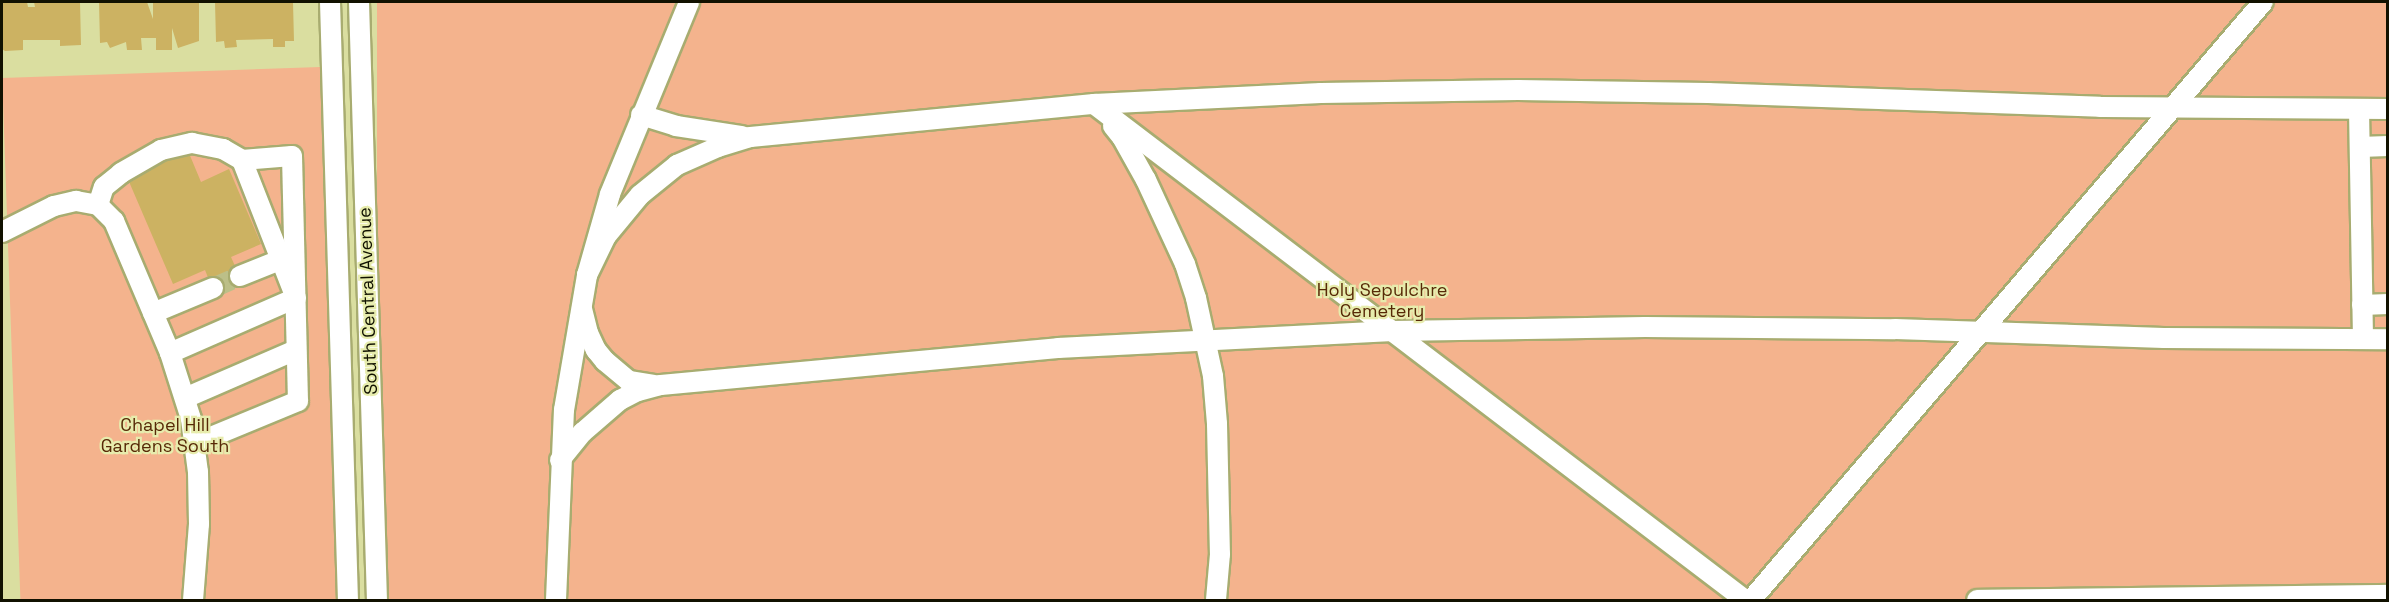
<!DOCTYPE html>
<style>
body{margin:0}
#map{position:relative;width:2389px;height:602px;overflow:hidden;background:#dadea0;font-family:"Space Grotesk",sans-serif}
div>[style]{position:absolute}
.green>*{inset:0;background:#f4b38d;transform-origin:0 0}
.building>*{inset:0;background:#ccb262}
.minor-tunnel>*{height:20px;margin-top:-10px;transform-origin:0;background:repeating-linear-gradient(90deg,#bcbf88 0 20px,transparent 0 30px)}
.roads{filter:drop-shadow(2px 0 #a8ac70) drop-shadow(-2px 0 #a8ac70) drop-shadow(0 2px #a8ac70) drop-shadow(0 -2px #a8ac70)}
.minor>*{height:20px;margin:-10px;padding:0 10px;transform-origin:10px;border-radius:10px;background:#fff}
span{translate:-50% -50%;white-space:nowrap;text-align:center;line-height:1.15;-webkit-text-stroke:4.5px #e7ecad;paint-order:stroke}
.park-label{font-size:18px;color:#572907}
.street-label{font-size:18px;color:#110}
.frame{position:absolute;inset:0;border:3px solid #110;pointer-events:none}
</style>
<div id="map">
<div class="green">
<i style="left:377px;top:2px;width:2010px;height:598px"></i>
<i style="left:320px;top:67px;width:533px;height:318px;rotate:88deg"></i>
</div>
<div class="building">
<i style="clip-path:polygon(2px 2px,27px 2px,28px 7px,35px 7px,34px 2px,80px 2px,81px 45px,60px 46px,60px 40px,23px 40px,23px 50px,5px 51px,2px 49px)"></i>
<i style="clip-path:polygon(99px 2px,147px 2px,153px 19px,153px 2px,199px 2px,199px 41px,178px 48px,172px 28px,172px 50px,156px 50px,156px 38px,141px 38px,142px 50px,127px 50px,126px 42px,110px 48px,107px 42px,100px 43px)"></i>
<i style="clip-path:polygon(215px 2px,293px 2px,294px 41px,285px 41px,285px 47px,273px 47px,273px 39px,236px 40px,237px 47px,225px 48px,224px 41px,216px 42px)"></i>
<i style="clip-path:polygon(186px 146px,201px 182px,229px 169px,261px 244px,231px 257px,243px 284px,215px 295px,205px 270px,173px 284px,127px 177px)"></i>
</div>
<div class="minor-tunnel">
<i style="left:213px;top:288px;width:30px;rotate:-24deg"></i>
</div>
<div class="roads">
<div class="minor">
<i style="left:330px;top:2px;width:598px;rotate:88.28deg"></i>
<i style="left:359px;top:2px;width:598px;rotate:88.28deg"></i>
<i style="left:1094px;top:104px;width:818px;rotate:37.3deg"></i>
<i style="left:2359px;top:109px;width:230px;rotate:89deg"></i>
<i style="left:641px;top:115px;width:37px;rotate:17deg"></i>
<i style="left:676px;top:126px;width:67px;rotate:8.6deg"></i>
<i style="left:1113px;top:126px;width:14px;rotate:51deg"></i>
<i style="left:1122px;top:137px;width:49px;rotate:60.8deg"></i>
<i style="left:1146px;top:180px;width:93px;rotate:65.1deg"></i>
<i style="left:1185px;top:264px;width:36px;rotate:72deg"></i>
<i style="left:1196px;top:298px;width:80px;rotate:77.7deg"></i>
<i style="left:1213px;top:376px;width:48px;rotate:85.2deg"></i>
<i style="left:1217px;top:424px;width:130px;rotate:88.7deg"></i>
<i style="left:1220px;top:554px;width:46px;rotate:95deg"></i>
<i style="left:2360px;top:147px;width:28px;rotate:-2deg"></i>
<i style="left:98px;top:205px;width:19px;rotate:-72deg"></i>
<i style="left:104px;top:187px;width:22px;rotate:-39deg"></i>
<i style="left:121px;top:173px;width:46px;rotate:-29.9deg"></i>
<i style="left:161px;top:150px;width:32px;rotate:-13deg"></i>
<i style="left:192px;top:143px;width:32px;rotate:11deg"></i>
<i style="left:223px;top:149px;width:22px;rotate:30deg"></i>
<i style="left:242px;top:160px;width:50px;rotate:-4.6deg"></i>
<i style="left:292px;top:156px;width:245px;rotate:88.6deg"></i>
<i style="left:298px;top:401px;width:113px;rotate:157.5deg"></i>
<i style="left:2px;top:232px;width:58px;rotate:-26.6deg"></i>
<i style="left:54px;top:206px;width:23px;rotate:-13deg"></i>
<i style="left:76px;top:201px;width:22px;rotate:10deg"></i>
<i style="left:98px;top:205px;width:23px;rotate:45deg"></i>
<i style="left:114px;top:221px;width:143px;rotate:67deg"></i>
<i style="left:170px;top:353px;width:69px;rotate:72.3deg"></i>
<i style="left:191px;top:419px;width:53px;rotate:82.5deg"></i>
<i style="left:198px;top:472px;width:52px;rotate:88.9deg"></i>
<i style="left:199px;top:524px;width:76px;rotate:94.5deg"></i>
<i style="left:587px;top:275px;width:43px;rotate:-64deg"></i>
<i style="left:606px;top:236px;width:53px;rotate:-50.3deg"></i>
<i style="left:640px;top:195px;width:48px;rotate:-39deg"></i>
<i style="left:677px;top:165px;width:45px;rotate:-23.7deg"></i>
<i style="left:718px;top:147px;width:34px;rotate:-17deg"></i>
<i style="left:750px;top:137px;width:346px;rotate:-5.5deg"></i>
<i style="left:1094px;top:104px;width:227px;rotate:-2.8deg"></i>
<i style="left:1321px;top:93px;width:197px;rotate:-0.9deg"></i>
<i style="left:1518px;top:90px;width:190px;rotate:0.9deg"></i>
<i style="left:1708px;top:93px;width:392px;rotate:2deg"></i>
<i style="left:2100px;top:107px;width:288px;rotate:0.4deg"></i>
<i style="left:240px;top:276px;width:43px;rotate:-21.8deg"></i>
<i style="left:2362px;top:305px;width:26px;rotate:-2deg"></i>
<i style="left:582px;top:309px;width:25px;rotate:76deg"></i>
<i style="left:588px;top:333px;width:19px;rotate:65deg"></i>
<i style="left:596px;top:350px;width:14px;rotate:51deg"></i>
<i style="left:605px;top:361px;width:31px;rotate:40deg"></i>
<i style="left:629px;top:381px;width:25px;rotate:9deg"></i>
<i style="left:153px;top:313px;width:65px;rotate:-22.6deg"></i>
<i style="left:170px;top:353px;width:137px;rotate:-23.6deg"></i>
<i style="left:296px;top:298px;width:148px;rotate:-111.4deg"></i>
<i style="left:185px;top:398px;width:121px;rotate:-23.4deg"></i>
<i style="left:560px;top:460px;width:36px;rotate:-51deg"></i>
<i style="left:583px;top:432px;width:49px;rotate:-40.9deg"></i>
<i style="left:620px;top:400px;width:20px;rotate:-27deg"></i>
<i style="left:638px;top:391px;width:23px;rotate:-15deg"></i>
<i style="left:660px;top:385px;width:400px;rotate:-5.3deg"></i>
<i style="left:1058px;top:348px;width:335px;rotate:-2.9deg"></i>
<i style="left:1393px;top:331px;width:252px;rotate:-0.9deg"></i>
<i style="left:1645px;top:327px;width:250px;rotate:0.5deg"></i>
<i style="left:1895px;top:329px;width:269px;rotate:1.9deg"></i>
<i style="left:2164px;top:338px;width:224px;rotate:0.3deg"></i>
<i style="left:556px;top:600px;width:190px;rotate:-87.6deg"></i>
<i style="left:564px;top:410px;width:137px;rotate:-80.3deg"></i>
<i style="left:587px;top:275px;width:84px;rotate:-74.1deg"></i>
<i style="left:610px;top:194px;width:208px;rotate:-67.6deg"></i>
<i style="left:1751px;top:600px;width:787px;rotate:-49.43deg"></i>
<i style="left:1977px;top:600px;width:411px;rotate:-0.7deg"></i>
</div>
</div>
<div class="park-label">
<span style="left:1382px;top:301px">Holy Sepulchre<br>Cemetery</span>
<span style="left:165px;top:436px">Chapel Hill<br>Gardens South</span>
</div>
<div class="street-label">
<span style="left:368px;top:301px;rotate:-92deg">South Central Avenue</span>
</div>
<div class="frame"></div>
</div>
